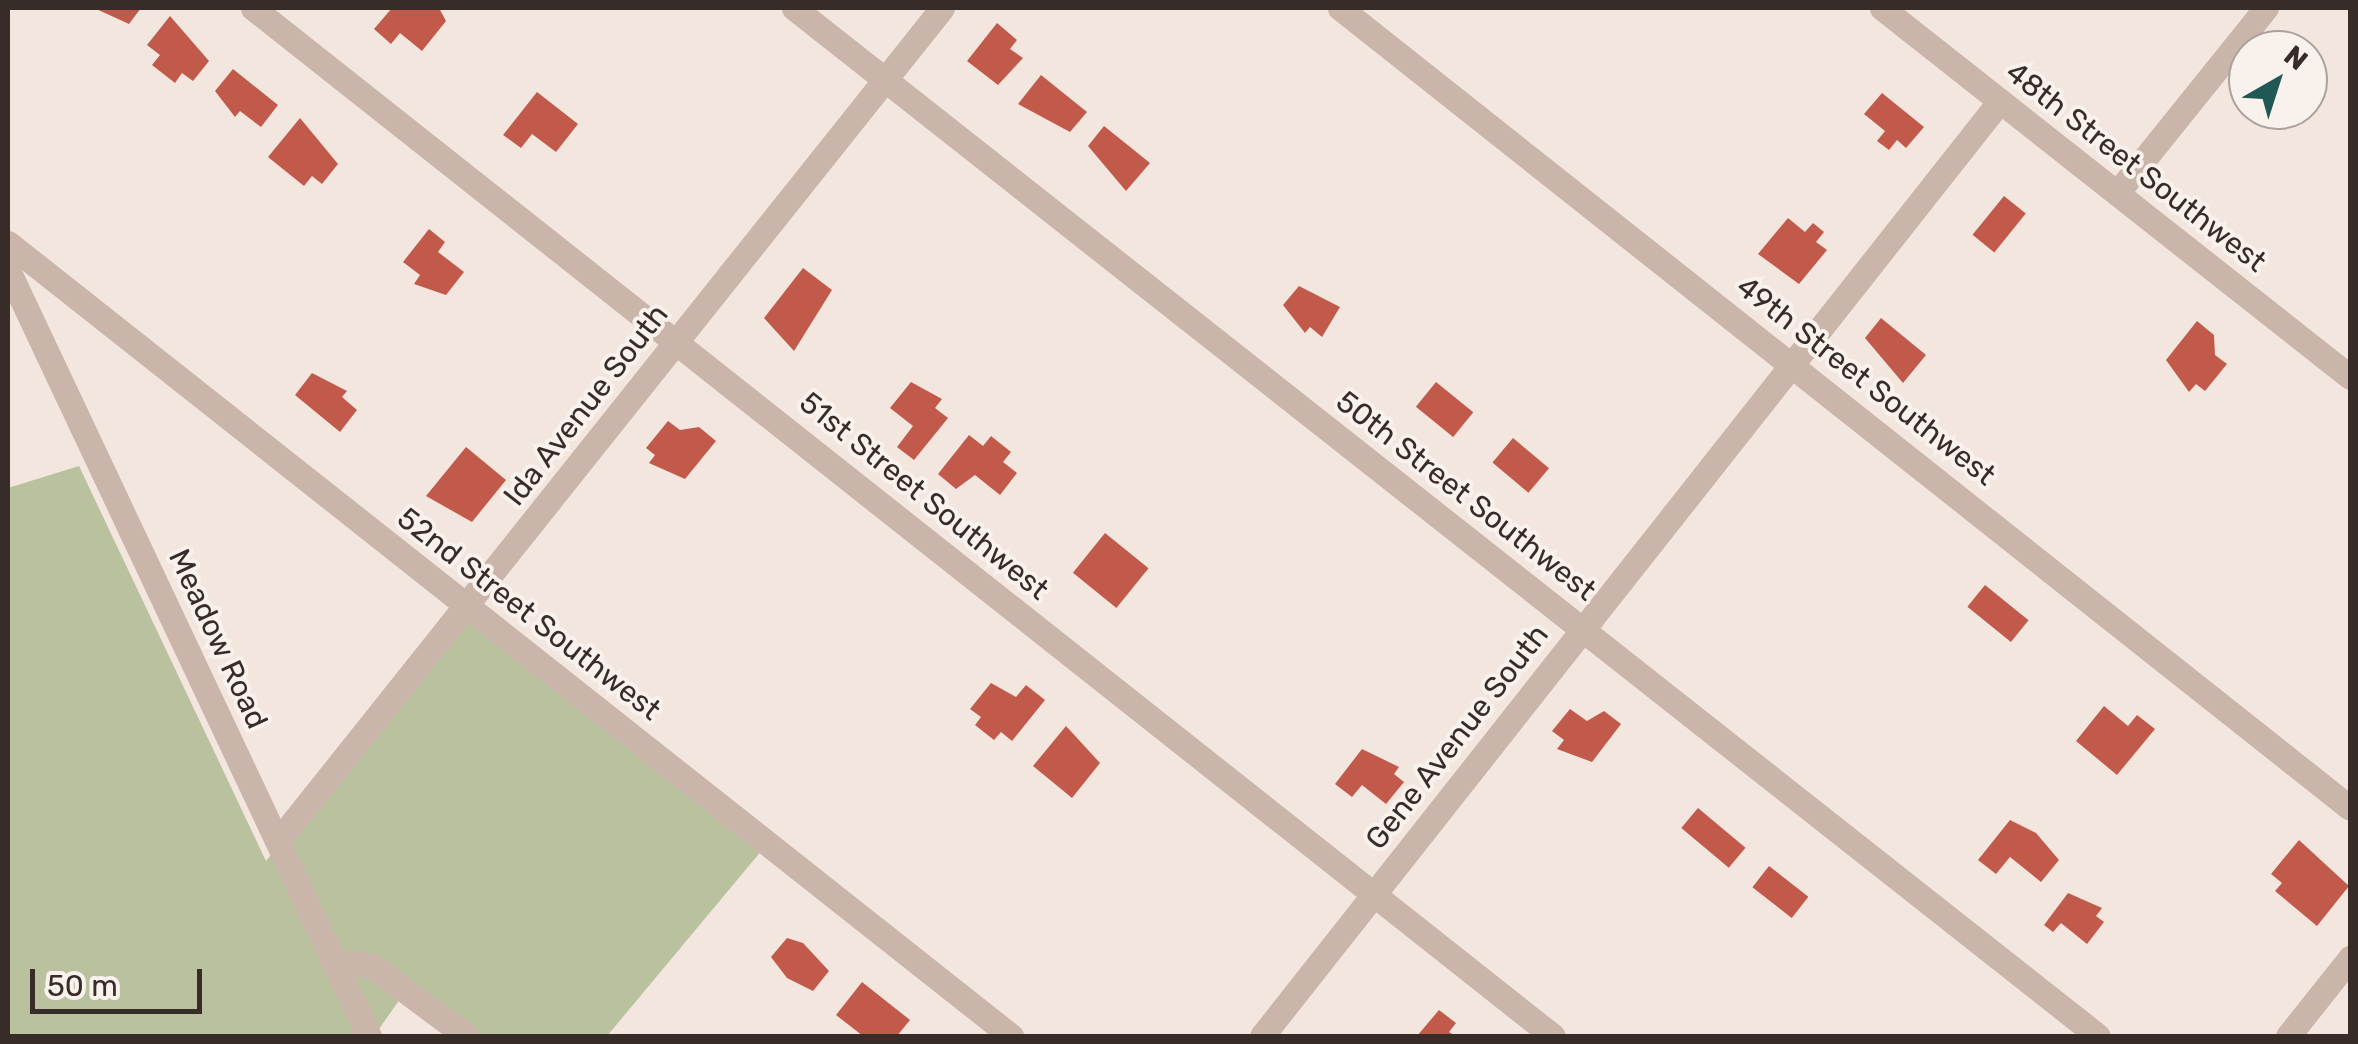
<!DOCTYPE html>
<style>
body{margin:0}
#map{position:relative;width:2358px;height:1044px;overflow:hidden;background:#f2e6de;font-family:Rubik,sans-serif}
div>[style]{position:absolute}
.green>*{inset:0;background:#b9c19e}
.building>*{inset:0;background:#c25a4c;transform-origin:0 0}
.minor>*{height:25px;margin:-12.5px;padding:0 12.5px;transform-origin:12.5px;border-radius:12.5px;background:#cab5aa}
span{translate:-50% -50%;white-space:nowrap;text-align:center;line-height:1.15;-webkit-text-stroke:8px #f9f1eb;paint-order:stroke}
.street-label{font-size:30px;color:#382c29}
.frame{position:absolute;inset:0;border:10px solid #382c29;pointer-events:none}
.north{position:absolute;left:2228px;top:30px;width:100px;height:100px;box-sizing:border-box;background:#f9f1eb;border:2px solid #aca29d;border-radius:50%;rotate:39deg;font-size:28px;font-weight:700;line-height:40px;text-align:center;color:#382c29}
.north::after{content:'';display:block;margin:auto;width:35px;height:45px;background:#205855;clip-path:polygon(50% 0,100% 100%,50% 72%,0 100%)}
.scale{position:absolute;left:30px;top:969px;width:172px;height:45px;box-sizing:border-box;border:5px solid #382c29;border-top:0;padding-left:12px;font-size:30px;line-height:35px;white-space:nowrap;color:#382c29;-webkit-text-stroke:8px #f9f1eb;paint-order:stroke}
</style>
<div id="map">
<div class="green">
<i style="clip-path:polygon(79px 466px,266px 861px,473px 611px,768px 843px,607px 1036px,465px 1036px,405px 992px,374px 1036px,8px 1036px,8px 488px)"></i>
</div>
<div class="building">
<i style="clip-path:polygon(94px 8px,141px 8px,129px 24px)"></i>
<i style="clip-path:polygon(392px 8px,439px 8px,446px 21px,422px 51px,400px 33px,391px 44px,374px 29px)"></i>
<i style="clip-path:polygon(170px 16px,209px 61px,193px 81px,182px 73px,175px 83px,152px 65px,160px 55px,147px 45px)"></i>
<i style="clip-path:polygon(997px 23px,1017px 40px,1010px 49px,1023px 58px,998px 85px,967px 61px)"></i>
<i style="clip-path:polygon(233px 69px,278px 105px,261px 127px,240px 111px,235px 117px,215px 91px)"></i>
<i style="clip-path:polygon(1041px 75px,1087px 112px,1070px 132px,1018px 104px)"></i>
<i style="clip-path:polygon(537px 92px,578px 124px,556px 152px,532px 134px,521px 148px,503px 135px)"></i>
<i style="clip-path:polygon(1882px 93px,1924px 127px,1906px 148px,1897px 140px,1889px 150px,1877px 141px,1885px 131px,1864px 114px)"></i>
<i style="clip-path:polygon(300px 118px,338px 164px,322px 184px,312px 176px,304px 186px,268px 157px)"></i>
<i style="clip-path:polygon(1104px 126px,1150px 163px,1126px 191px,1088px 146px)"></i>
<i style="left:2004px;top:196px;width:28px;height:50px;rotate:39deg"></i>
<i style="clip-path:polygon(1788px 218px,1805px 232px,1813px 223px,1824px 232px,1816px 242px,1827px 250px,1799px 284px,1758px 254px)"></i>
<i style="clip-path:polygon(429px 229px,445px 242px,438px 252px,464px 272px,446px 295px,414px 284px,420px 275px,403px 262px)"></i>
<i style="clip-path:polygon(803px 268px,832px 290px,794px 351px,764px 318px)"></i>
<i style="clip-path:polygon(1299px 286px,1340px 307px,1322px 337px,1310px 327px,1305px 333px,1283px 305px)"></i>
<i style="clip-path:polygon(1881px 318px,1926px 355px,1903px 383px,1865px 338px)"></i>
<i style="clip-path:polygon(2197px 321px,2214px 335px,2215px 355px,2227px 364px,2205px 391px,2196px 384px,2189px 392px,2166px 360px)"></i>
<i style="clip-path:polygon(312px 373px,347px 391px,342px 397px,357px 410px,340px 432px,295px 395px)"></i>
<i style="clip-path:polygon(911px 382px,942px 399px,935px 408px,948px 418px,914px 460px,897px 447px,913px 426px,890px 408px)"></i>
<i style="left:1436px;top:382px;width:48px;height:32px;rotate:39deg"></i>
<i style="clip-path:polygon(668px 421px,680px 430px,699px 427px,716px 441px,685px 479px,649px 463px,655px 455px,646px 448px)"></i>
<i style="clip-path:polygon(969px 435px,983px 446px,991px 436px,1011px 452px,1003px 462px,1017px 473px,1000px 495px,975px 475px,956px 489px,938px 474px)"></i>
<i style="left:1513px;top:438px;width:47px;height:32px;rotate:40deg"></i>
<i style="clip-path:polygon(466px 447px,506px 480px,472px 522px,426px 496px)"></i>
<i style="left:1105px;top:533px;width:56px;height:51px;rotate:39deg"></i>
<i style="left:1985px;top:585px;width:56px;height:28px;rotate:39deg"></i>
<i style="clip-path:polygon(991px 683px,1016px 697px,1026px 685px,1045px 700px,1012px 741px,1001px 732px,994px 740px,975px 725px,981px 717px,970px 709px)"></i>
<i style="clip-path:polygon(2104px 706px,2128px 726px,2137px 715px,2155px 729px,2117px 775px,2076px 741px)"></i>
<i style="clip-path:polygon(1570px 709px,1587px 721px,1604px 711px,1621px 724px,1592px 762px,1557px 749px,1564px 740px,1552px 731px)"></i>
<i style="clip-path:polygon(1066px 726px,1100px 763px,1072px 798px,1033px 766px)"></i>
<i style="clip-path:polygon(1362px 749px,1399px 767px,1394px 774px,1404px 782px,1386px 804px,1362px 785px,1352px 797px,1335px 784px)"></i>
<i style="left:1698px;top:808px;width:62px;height:26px;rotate:40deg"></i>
<i style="clip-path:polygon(2010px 820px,2036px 833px,2059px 860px,2041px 882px,2010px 857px,1996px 874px,1978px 860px)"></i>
<i style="clip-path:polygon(2299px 840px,2349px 886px,2317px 926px,2275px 891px,2282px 883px,2271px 874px)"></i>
<i style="left:1769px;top:866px;width:50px;height:27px;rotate:38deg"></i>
<i style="clip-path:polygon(2068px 893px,2102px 908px,2096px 916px,2104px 922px,2087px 944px,2061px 923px,2053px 932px,2044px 925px)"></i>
<i style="clip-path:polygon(787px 938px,803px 943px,829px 971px,813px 991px,787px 978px,771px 957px)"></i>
<i style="clip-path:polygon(862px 982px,910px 1020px,897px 1036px,863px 1036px,836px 1015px)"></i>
<i style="clip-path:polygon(1439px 1010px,1456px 1023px,1449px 1032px,1455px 1036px,1417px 1036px)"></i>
</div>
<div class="minor">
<i style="left:253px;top:8px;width:1657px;rotate:38.34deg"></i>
<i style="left:794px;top:8px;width:1660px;rotate:38.25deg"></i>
<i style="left:1340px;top:8px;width:1288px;rotate:38.38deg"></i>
<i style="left:1882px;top:8px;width:596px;rotate:38.25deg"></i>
<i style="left:2117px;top:193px;width:238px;rotate:-51.2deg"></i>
<i style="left:8px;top:243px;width:1279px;rotate:38.33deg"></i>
<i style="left:8px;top:270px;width:847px;rotate:64.77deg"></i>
<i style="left:278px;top:841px;width:1065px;rotate:-51.44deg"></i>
<i style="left:334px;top:961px;width:38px;rotate:7deg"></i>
<i style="left:372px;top:966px;width:117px;rotate:36.7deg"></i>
<i style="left:1262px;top:1036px;width:1191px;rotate:-51.72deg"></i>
<i style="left:2288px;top:1036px;width:100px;rotate:-51.5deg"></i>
</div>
<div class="street-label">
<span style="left:2136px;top:167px;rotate:38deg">48th Street Southwest</span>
<span style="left:1866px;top:381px;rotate:38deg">49th Street Southwest</span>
<span style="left:586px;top:405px;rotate:-52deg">Ida Avenue South</span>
<span style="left:924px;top:496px;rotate:39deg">51st Street Southwest</span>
<span style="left:1466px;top:496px;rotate:38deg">50th Street Southwest</span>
<span style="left:529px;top:614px;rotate:38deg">52nd Street Southwest</span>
<span style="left:218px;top:639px;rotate:65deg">Meadow Road</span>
<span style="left:1457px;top:737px;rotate:-52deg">Gene Avenue South</span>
</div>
<div class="frame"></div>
<div class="north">N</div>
<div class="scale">50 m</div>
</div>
